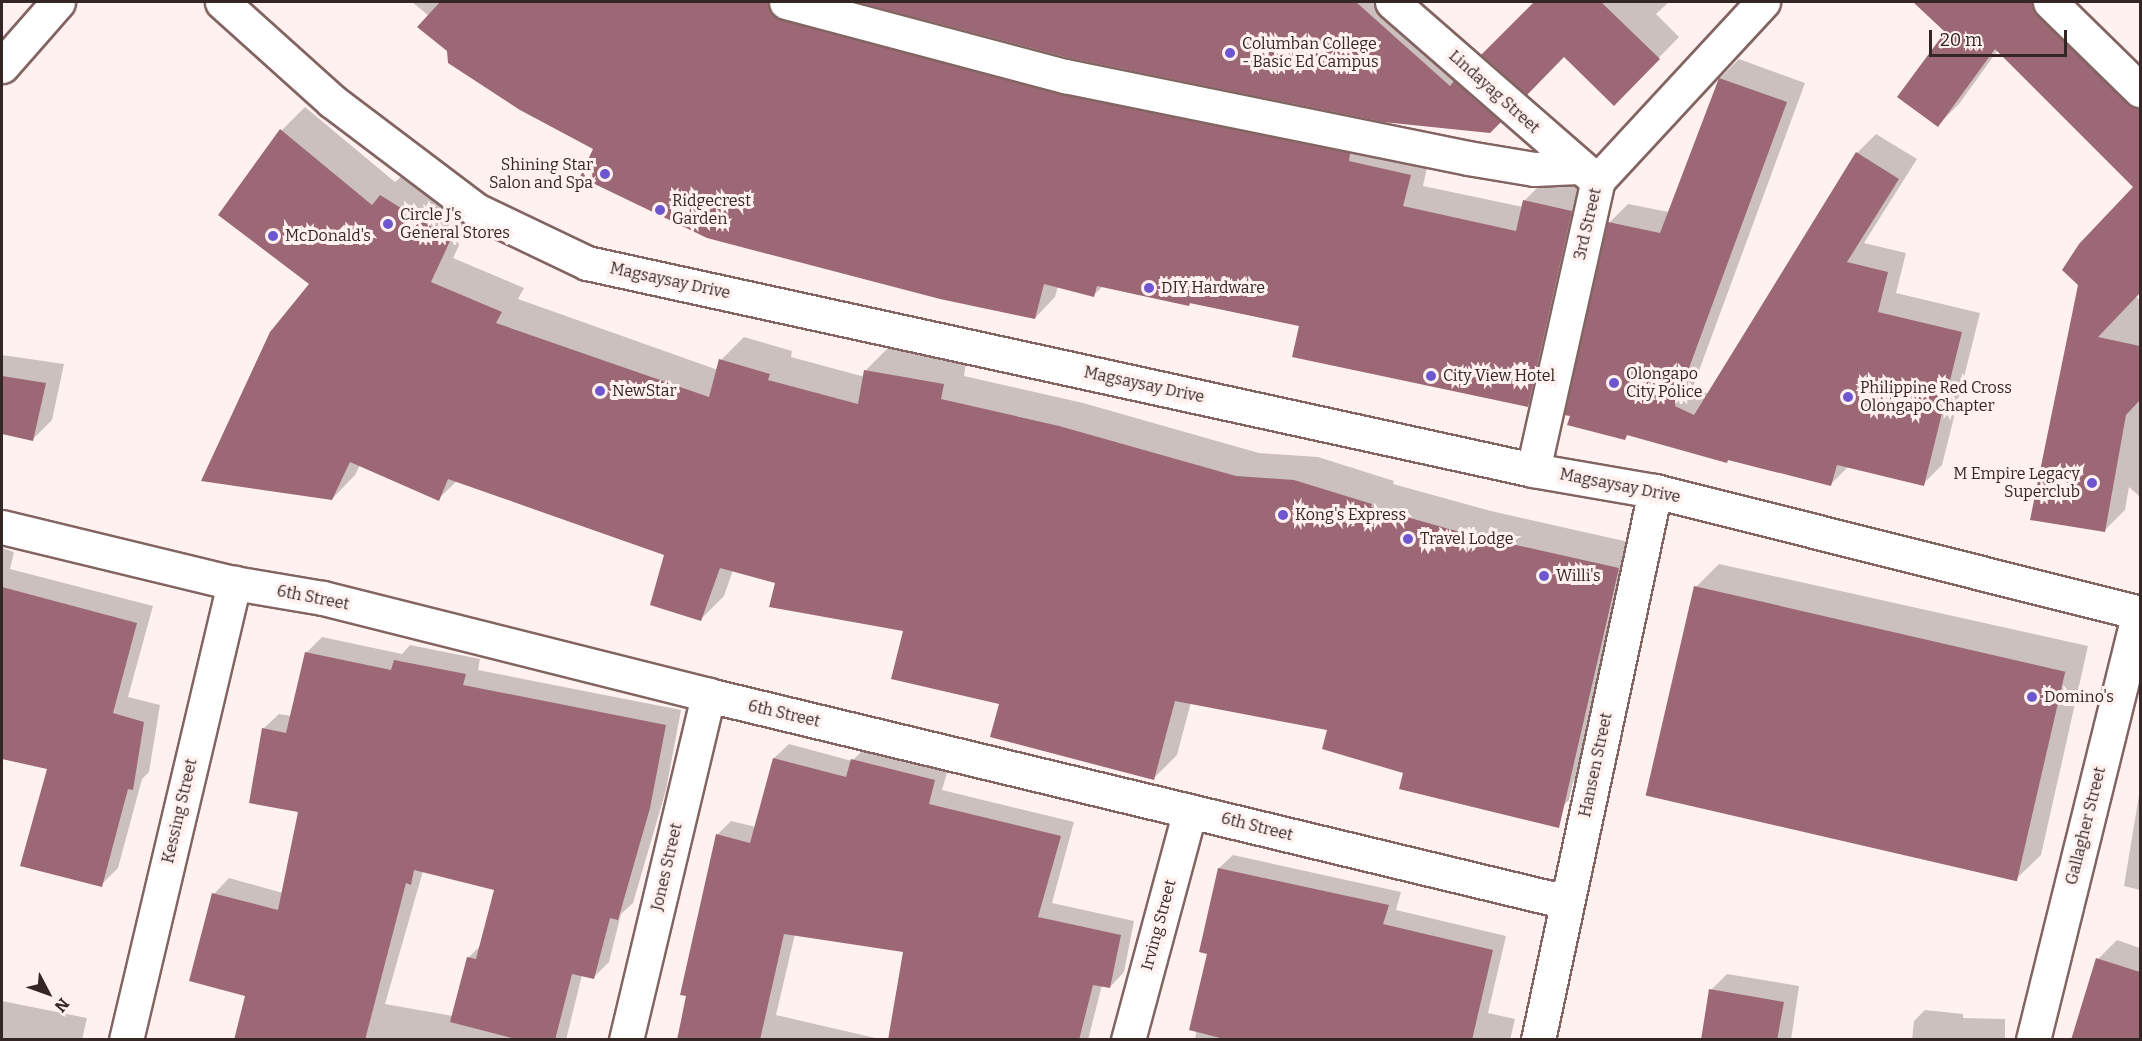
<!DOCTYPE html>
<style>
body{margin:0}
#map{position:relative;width:2142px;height:1041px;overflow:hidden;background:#fff1ef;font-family:Bitter,serif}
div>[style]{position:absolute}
.shadow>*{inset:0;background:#0003}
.building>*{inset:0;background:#9d6875;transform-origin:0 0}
.roads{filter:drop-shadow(2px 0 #826462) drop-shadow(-2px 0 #826462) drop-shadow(0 2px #826462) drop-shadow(0 -2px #826462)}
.minor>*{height:33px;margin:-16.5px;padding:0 16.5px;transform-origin:16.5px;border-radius:16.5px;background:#fff}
.major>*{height:33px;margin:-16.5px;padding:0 16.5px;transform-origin:16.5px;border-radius:16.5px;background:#fff}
.dots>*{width:16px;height:16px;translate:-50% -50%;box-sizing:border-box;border:3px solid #fff1ef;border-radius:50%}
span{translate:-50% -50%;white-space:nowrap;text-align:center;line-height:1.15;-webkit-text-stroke:6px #fff1ef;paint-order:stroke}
.poi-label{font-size:16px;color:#332625}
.left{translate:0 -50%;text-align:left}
.right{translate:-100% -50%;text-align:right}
.street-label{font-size:16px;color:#332625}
.frame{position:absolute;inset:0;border:3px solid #332625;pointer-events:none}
.north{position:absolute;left:18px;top:963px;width:60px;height:60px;-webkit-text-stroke:4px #fff1ef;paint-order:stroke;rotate:131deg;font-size:16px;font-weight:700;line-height:24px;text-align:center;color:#332625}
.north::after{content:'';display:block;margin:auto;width:21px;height:27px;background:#332625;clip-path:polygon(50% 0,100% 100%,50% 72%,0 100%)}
.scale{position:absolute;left:1929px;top:30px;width:138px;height:27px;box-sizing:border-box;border:3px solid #332625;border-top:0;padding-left:8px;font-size:18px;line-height:21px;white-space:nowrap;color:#332625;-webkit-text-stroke:4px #fff1ef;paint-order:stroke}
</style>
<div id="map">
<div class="shadow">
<i style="clip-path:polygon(412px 2px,808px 2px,1430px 154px,1423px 186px,1523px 207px,1524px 201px,1545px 180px,1592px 190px,1548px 385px,1527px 406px,1301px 325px,1103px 286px,1094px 295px,1058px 286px,1055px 297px,1035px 318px,595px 148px,449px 51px,429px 16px)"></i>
<i style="clip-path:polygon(863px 2px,1408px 2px,1520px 101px,1489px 132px,1070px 56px)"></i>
<i style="clip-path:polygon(1536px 2px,1669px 2px,1656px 14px,1679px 37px,1614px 104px,1565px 55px,1483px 55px)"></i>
<i style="clip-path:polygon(1915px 2px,2068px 2px,2140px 76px,2140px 292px,2136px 296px,2140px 301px,2140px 497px,2129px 487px,2125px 510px,2104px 531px,2031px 518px,2135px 187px,1998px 50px,1959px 104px,1938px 125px,1947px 31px)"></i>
<i style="clip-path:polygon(1739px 59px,1805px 83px,1693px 387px,1709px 394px,1857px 153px,1876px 134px,1917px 159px,1864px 243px,1906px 253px,1896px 293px,1980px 313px,1942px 465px,1923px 484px,1849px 466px,1831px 484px,1629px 434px,1625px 438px,1609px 223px,1628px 204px,1669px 212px,1720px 78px)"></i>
<i style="clip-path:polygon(305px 107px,395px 182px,405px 173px,473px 216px,453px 258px,524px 288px,518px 299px,718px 370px,721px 360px,744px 337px,792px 351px,791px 357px,865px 377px,866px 370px,889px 347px,966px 361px,964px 376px,1083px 403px,1259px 453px,1318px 457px,1394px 481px,1393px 484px,1491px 511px,1642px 545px,1592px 764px,1573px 782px,1569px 800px,1546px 823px,1405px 771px,1329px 728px,1191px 702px,1177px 755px,1153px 779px,1001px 702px,904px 629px,777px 582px,733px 570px,724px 596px,701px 619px,666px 554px,457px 481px,438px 499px,360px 465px,355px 475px,332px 499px,311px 283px,220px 214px,282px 130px)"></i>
<i style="clip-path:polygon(2px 355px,64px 364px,52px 420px,33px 439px,2px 433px)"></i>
<i style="clip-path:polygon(2px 548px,14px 552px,10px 569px,153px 606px,128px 697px,160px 705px,149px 772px,142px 779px,118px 868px,101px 885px,49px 768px,2px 758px)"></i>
<i style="clip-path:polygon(1719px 564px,2088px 646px,2041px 855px,2017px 878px,1696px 587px)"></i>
<i style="clip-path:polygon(evenodd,322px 637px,402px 654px,410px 645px,480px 659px,478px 670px,681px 710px,666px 790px,633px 903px,621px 914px,609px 962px,593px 978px,582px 975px,566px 1040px,236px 1040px,247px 995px,214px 894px,229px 878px,283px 893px,300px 811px,263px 729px,279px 714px,292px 716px,307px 652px,322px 637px,423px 871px,495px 888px,481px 945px,468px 958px,453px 1016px,385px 1004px,423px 871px)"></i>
<i style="clip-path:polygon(789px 744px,852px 761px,867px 746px,949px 766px,942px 790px,1074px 822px,1052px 903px,1134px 921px,1124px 972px,1110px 987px,1102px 985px,1088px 1040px,890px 1040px,905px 951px,795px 934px,776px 1015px,884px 1040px,678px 1040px,717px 835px,731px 821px,756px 827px,774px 758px)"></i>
<i style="clip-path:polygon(2140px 789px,2140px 890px,2124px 886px)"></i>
<i style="clip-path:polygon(1233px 855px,1401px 892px,1396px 910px,1506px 936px,1488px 1013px,1515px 1019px,1510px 1040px,1195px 1040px,1219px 868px)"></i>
<i style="clip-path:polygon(2117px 940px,2140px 948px,2140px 1040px,2072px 1040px,2098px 959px)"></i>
<i style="clip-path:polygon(1727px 974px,1799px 986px,1791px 1040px,1702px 1040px,1711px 990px)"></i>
<i style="clip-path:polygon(2px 1001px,87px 1018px,82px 1040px,2px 1040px)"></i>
<i style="clip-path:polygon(1925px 1010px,1963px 1014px,1963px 1018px,2005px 1019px,2005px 1040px,1912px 1040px,1914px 1021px)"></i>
</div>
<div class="building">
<i style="clip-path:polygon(440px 2px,768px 2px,772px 15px,781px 20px,1060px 94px,1350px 153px,1349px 161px,1411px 175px,1403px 206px,1516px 231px,1523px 200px,1572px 211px,1528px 407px,1292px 357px,1299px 326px,1190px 303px,1189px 306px,1097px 286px,1094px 297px,1044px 284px,1035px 319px,940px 299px,707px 238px,580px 177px,593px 149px,520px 110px,448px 63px,447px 51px,417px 27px)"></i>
<i style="clip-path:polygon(857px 2px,1356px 2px,1450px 86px,1454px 81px,1501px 122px,1490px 133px,1383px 122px,1069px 58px)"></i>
<i style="clip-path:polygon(1534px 2px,1601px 2px,1660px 59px,1614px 106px,1564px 57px,1527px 95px,1481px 55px)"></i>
<i style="clip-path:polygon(1913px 2px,2032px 2px,2037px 15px,2127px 103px,2140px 108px,2140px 293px,2098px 337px,2140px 346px,2140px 400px,2126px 415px,2105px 532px,2030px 520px,2078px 285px,2062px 270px,2079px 244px,2133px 187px,1995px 49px,1938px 127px,1897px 97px,1945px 32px)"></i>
<i style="clip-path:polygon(1719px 78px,1787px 102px,1675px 406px,1694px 415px,1856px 152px,1899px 179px,1847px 262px,1888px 272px,1878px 312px,1962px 332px,1924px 486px,1837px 465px,1831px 486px,1728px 460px,1727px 463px,1627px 435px,1625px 440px,1567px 425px,1570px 416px,1564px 415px,1608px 222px,1660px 233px)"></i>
<i style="clip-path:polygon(280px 129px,372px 205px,380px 195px,451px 239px,431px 282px,502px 312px,496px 323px,709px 397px,719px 359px,770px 374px,768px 380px,858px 404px,864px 370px,944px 384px,941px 399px,1059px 426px,1236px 476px,1294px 480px,1372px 504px,1371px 507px,1467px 534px,1619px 568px,1559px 828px,1399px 789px,1403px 773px,1322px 749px,1327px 730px,1175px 701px,1154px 780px,990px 737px,999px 704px,891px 679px,903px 631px,769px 607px,775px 583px,720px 568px,701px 621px,650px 605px,664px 555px,448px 479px,439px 501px,350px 462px,332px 500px,201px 481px,270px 332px,309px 284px,218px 215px)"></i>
<i style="clip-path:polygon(2px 376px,46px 383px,33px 441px,2px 434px)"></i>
<i style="left:1694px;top:586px;width:381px;height:215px;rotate:13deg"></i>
<i style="clip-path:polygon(2px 587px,137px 623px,113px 713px,144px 722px,133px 790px,128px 789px,102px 887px,20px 866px,47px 769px,2px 759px)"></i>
<i style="clip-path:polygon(305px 652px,391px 670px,394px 660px,466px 674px,463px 685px,666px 725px,650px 808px,618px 920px,610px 918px,594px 979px,572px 974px,555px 1040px,520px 1040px,450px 1022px,467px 957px,476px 959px,494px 890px,414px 870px,411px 885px,406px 883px,365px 1040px,234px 1040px,245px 996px,189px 981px,212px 893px,278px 910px,298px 812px,249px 803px,262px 728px,286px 733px)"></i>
<i style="clip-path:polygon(773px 758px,846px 777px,851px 759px,935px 780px,929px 804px,1061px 836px,1038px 917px,1121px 935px,1110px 988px,1093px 985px,1079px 1040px,888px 1040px,903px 952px,784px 934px,760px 1040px,677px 1040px,686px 996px,680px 995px,716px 834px,750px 843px)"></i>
<i style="clip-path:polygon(1218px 868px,1389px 905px,1383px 924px,1493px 950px,1472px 1040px,1228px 1040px,1189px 1030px,1207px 954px,1199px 952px)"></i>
<i style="clip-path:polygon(2096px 958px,2140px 972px,2140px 1040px,2071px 1040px)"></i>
<i style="clip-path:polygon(1709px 989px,1784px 1002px,1777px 1040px,1701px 1040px)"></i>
</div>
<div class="roads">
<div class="minor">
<i style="left:786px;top:2px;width:289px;rotate:14.9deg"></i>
<i style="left:1065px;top:76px;width:411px;rotate:11.5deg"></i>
<i style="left:1468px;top:158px;width:67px;rotate:9.5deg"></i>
<i style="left:1534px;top:169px;width:45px;rotate:-2.5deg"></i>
<i style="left:1392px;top:2px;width:262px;rotate:41.1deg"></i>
<i style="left:2050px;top:2px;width:126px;rotate:44.4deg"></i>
<i style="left:1533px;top:470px;width:297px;rotate:-77.4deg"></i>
<i style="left:1598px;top:180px;width:243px;rotate:-47.2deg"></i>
<i style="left:2px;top:527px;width:239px;rotate:13.6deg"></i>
<i style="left:234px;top:583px;width:90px;rotate:9.6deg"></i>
<i style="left:323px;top:598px;width:397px;rotate:14.1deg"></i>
<i style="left:708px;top:695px;width:884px;rotate:13.55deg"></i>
<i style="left:126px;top:1040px;width:470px;rotate:-76.7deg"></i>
<i style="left:626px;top:1040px;width:355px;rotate:-76.6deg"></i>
<i style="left:1128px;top:1040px;width:237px;rotate:-74.9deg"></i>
<i style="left:1538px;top:1040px;width:561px;rotate:-77.97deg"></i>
<i style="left:2033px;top:1040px;width:440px;rotate:-76.1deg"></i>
</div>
<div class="major">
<i style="left:222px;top:2px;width:148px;rotate:42deg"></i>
<i style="left:332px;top:101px;width:181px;rotate:37.1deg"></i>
<i style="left:476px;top:210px;width:123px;rotate:25.5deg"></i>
<i style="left:587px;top:263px;width:968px;rotate:12.34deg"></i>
<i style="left:1533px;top:470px;width:124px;rotate:9.8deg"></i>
<i style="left:1655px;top:491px;width:500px;rotate:14.12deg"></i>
<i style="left:2px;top:66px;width:85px;rotate:-48.8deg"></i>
</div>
</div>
<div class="dots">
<i style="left:1230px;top:53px;background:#6d56cf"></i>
<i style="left:605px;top:174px;background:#6d56cf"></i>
<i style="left:660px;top:210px;background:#6d56cf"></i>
<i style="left:388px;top:224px;background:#6d56cf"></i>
<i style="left:273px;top:236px;background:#6d56cf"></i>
<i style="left:1149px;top:288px;background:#6d56cf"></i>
<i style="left:1431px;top:376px;background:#6d56cf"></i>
<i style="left:1614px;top:383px;background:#6d56cf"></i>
<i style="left:600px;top:391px;background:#6d56cf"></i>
<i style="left:1848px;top:397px;background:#6d56cf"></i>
<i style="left:2092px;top:483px;background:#6d56cf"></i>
<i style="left:1283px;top:515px;background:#6d56cf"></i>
<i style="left:1408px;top:539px;background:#6d56cf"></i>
<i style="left:1544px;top:576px;background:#6d56cf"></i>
<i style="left:2032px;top:697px;background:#6d56cf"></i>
</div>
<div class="poi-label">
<span class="left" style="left:1242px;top:53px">Columban College<br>- Basic Ed Campus</span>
<span class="right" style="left:593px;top:174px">Shining Star<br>Salon and Spa</span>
<span class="left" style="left:672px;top:210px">Ridgecrest<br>Garden</span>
<span class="left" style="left:400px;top:224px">Circle J's<br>General Stores</span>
<span class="left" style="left:285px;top:236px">McDonald's</span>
<span class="left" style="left:1161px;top:288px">DIY Hardware</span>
<span class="left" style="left:1626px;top:383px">Olongapo<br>City Police</span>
<span class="left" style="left:1443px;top:376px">City View Hotel</span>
<span class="left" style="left:1860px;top:397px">Philippine Red Cross<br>Olongapo Chapter</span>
<span class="left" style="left:612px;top:391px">NewStar</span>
<span class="right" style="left:2080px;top:483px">M Empire Legacy<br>Superclub</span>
<span class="left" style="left:1295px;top:515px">Kong's Express</span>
<span class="left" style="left:1420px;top:539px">Travel Lodge</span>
<span class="left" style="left:1556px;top:576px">Willi's</span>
<span class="left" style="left:2044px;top:697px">Domino's</span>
</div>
<div class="street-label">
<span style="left:1494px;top:92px;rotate:42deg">Lindayag Street</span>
<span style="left:1588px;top:224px;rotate:-77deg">3rd Street</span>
<span style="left:670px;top:281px;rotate:12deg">Magsaysay Drive</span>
<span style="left:1144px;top:385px;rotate:12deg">Magsaysay Drive</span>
<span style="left:1620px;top:486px;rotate:11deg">Magsaysay Drive</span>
<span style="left:313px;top:598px;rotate:11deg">6th Street</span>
<span style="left:784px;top:714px;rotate:13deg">6th Street</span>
<span style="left:1596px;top:765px;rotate:-78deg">Hansen Street</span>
<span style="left:180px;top:811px;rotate:-77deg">Kessing Street</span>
<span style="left:2086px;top:826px;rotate:-76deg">Gallagher Street</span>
<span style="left:1257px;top:827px;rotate:14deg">6th Street</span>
<span style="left:667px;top:867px;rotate:-77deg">Jones Street</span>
<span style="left:1159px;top:925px;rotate:-75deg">Irving Street</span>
</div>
<div class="frame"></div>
<div class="north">N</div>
<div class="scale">20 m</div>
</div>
